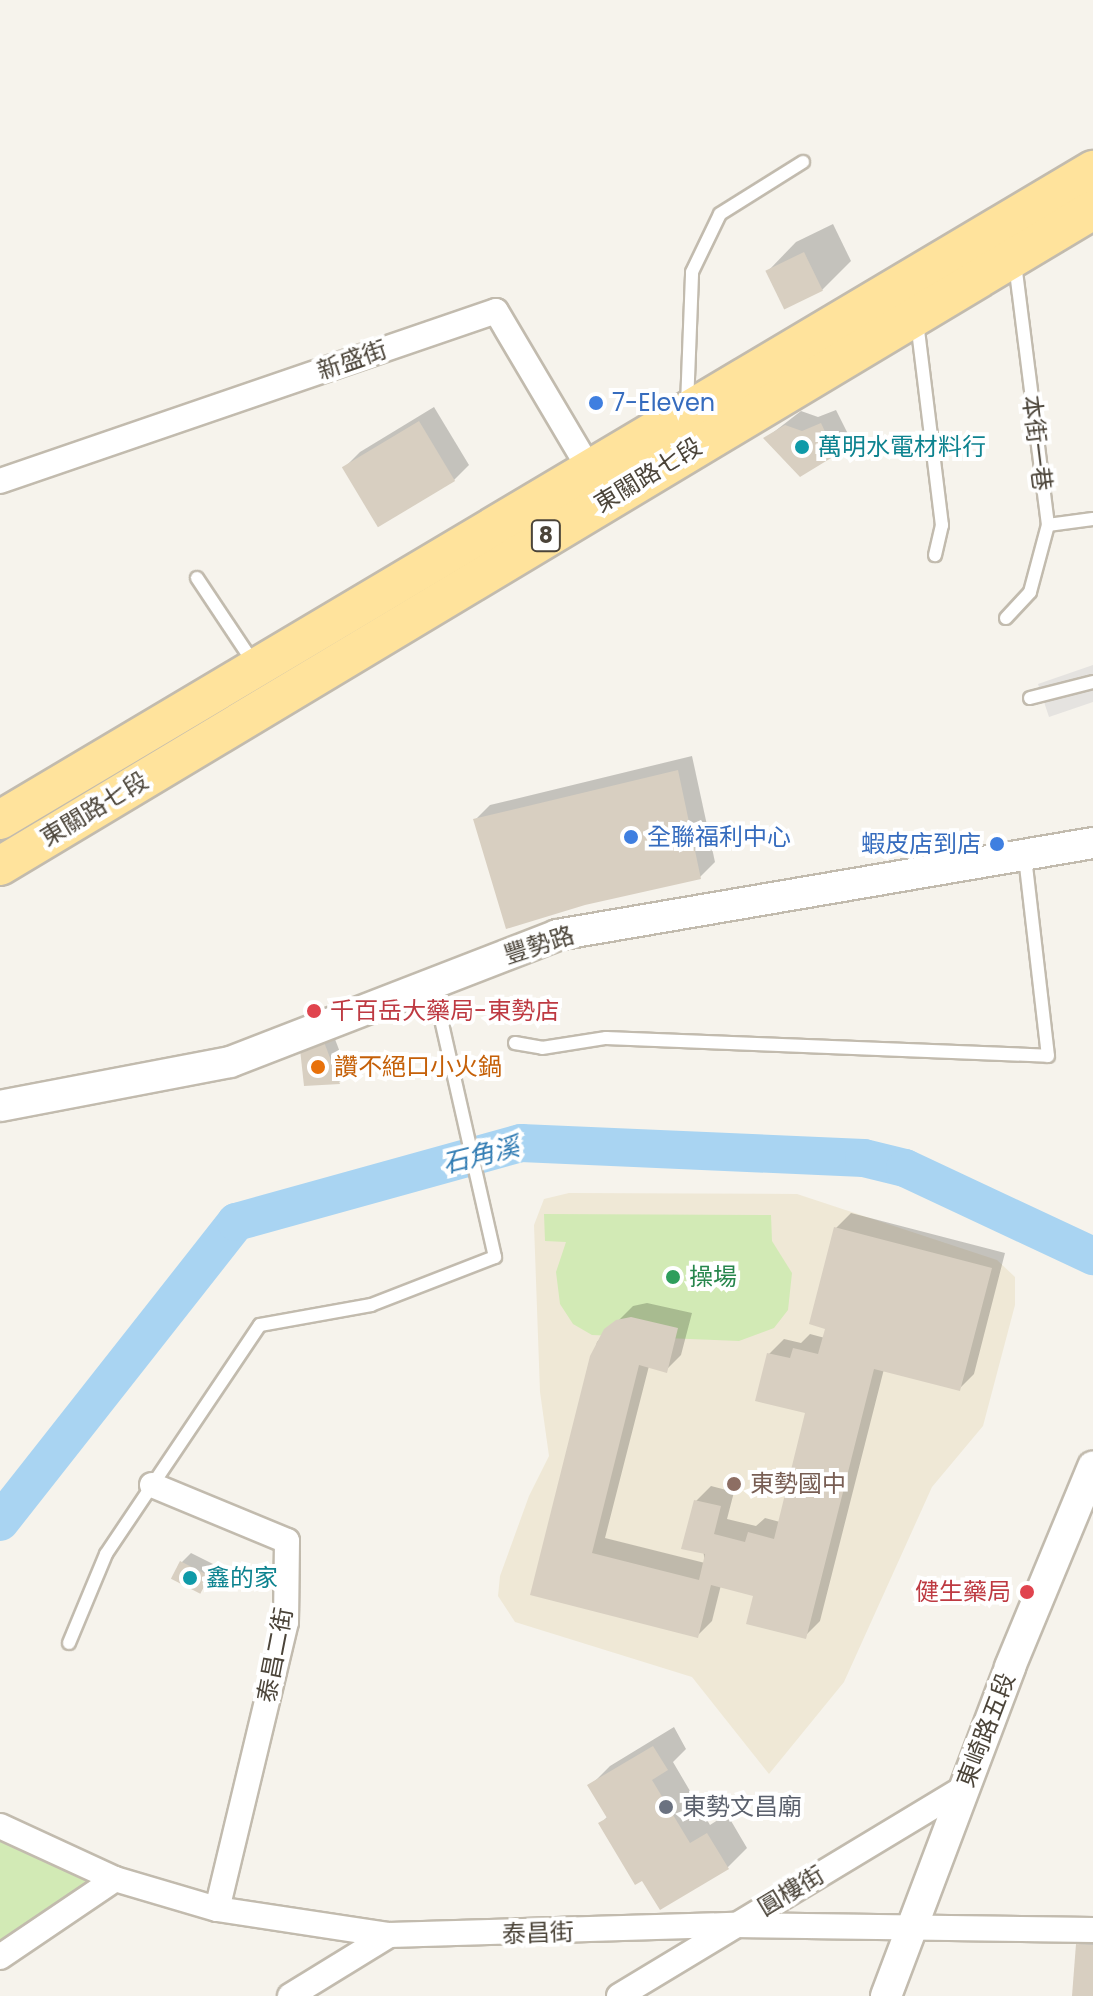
<!DOCTYPE html>
<meta charset="utf-8">
<style>
body{margin:0}
#map{position:relative;width:1093px;height:1996px;overflow:hidden;background:#f6f3ec;font-family:Poppins,"Noto Sans TC",sans-serif}
div>[style]{position:absolute}
.education>*{inset:0;background:#efe8d6}
.green>*{inset:0;background:#d2eab5}
.parking>*{inset:0;background:#e5e3e0}
.shadow>*{inset:0;background:#0003}
.river>*{height:38px;margin:-19px;padding:0 19px;transform-origin:19px;border-radius:19px;background:#a9d4f2}
.building>*{inset:0;background:#d8cfc1;transform-origin:0 0}
.roads{filter:drop-shadow(2px 0 #c2bbae) drop-shadow(-2px 0 #c2bbae) drop-shadow(0 2px #c2bbae) drop-shadow(0 -2px #c2bbae)}
.service>*{height:12px;margin:-6px;padding:0 6px;transform-origin:6px;border-radius:6px;background:#fff}
.minor>*{height:24px;margin:-12px;padding:0 12px;transform-origin:12px;border-radius:12px;background:#fff}
.tertiary>*{height:30px;margin:-15px;padding:0 15px;transform-origin:15px;border-radius:15px;background:#fff}
.primary>*{height:38px;margin:-19px;padding:0 19px;transform-origin:19px;border-radius:19px;background:#ffe39c}
.dots>*{width:22px;height:22px;translate:-50% -50%;box-sizing:border-box;border:4px solid #fff;border-radius:50%}
span{translate:-50% -50%;white-space:nowrap;text-align:center;line-height:1.15;-webkit-text-stroke:8px #fff;paint-order:stroke}
.shield-label span{padding:2px 6px;background:#fff;border:2px solid;border-radius:6px;-webkit-text-stroke-width:0}
.shield-label{font-size:22px;color:#4b4439;font-weight:700}
.street-label{font-size:24px;color:#4b4439}
.shop-label{font-size:24px;color:#366cbe}
.left{translate:0 -50%;text-align:left}
.right{translate:-100% -50%;text-align:right}
.culture-label{font-size:24px;color:#0d838f}
.health-label{font-size:24px;color:#be3a42}
.food-label{font-size:24px;color:#c56008}
.leisure-label{font-size:24px;color:#27864d}
.education-label{font-size:24px;color:#785e54}
.worship-label{font-size:24px;color:#5b616d}
.water-label{font-size:26px;color:#2e7ab2;font-style:italic}
</style>
<div id="map">
<div class="education">
<i style="clip-path:polygon(569px 1193px,797px 1194px,997px 1260px,1015px 1277px,1015px 1305px,983px 1426px,932px 1487px,844px 1682px,769px 1774px,692px 1677px,515px 1622px,498px 1596px,500px 1576px,529px 1496px,549px 1456px,540px 1392px,534px 1225px,544px 1199px)"></i>
</div>
<div class="green">
<i style="clip-path:polygon(544px 1214px,771px 1215px,772px 1241px,792px 1273px,788px 1310px,774px 1328px,739px 1341px,592px 1335px,573px 1324px,560px 1304px,556px 1272px,566px 1242px,545px 1241px)"></i>
<i style="clip-path:polygon(0 1826px,111px 1877px,0 1953px)"></i>
</div>
<div class="parking">
<i style="clip-path:polygon(1093px 665px,1093px 702px,1049px 717px,1038px 684px)"></i>
</div>
<div class="shadow">
<i style="clip-path:polygon(833px 224px,851px 261px,822px 290px,768px 271px,796px 242px)"></i>
<i style="clip-path:polygon(434px 407px,469px 465px,454px 480px,345px 467px,360px 452px)"></i>
<i style="clip-path:polygon(836px 410px,850px 438px,835px 453px,766px 438px,801px 411px,818px 417px)"></i>
<i style="clip-path:polygon(692px 756px,715px 862px,700px 877px,475px 820px,490px 805px)"></i>
<i style="clip-path:polygon(333px 1034px,348px 1073px,339px 1082px,303px 1050px)"></i>
<i style="clip-path:polygon(851px 1213px,1005px 1253px,974px 1374px,959px 1389px,884px 1369px,820px 1621px,805px 1636px,756px 1594px,721px 1585px,712px 1621px,697px 1636px,532px 1594px,597px 1342px,633px 1306px,647px 1303px,692px 1313px,681px 1355px,666px 1370px,649px 1366px,605px 1538px,705px 1563px,696px 1501px,711px 1486px,734px 1492px,727px 1519px,756px 1526px,765px 1518px,780px 1522px,808px 1412px,769px 1354px,784px 1339px,801px 1343px,810px 1334px,825px 1338px,836px 1228px)"></i>
<i style="clip-path:polygon(191px 1553px,217px 1566px,201px 1591px,181px 1563px)"></i>
<i style="clip-path:polygon(674px 1727px,686px 1749px,673px 1762px,710px 1825px,727px 1814px,747px 1848px,727px 1868px,643px 1878px,601px 1823px,608px 1816px,590px 1786px,610px 1766px)"></i>
<i style="clip-path:polygon(1093px 1930px,1093px 1996px,1075px 1996px,1078px 1945px)"></i>
</div>
<div class="river">
<i style="left:0;top:1522px;width:382px;rotate:-51.8deg"></i>
<i style="left:236px;top:1222px;width:296px;rotate:-15.5deg"></i>
<i style="left:521px;top:1143px;width:343px;rotate:2.5deg"></i>
<i style="left:864px;top:1158px;width:42px;rotate:13.7deg"></i>
<i style="left:905px;top:1168px;width:208px;rotate:25.1deg"></i>
</div>
<div class="building">
<i style="left:804px;top:252px;width:43px;height:43px;rotate:64deg"></i>
<i style="left:419px;top:421px;width:70px;height:90px;rotate:59deg"></i>
<i style="clip-path:polygon(821px 423px,836px 455px,800px 477px,763px 438px,785px 425px,802px 431px)"></i>
<i style="clip-path:polygon(678px 770px,701px 879px,585px 905px,506px 929px,473px 819px)"></i>
<i style="clip-path:polygon(324px 1042px,340px 1084px,304px 1086px,300px 1049px)"></i>
<i style="clip-path:polygon(834px 1227px,992px 1268px,960px 1391px,874px 1369px,806px 1639px,746px 1624px,753px 1596px,711px 1585px,698px 1638px,530px 1595px,590px 1356px,604px 1329px,616px 1320px,631px 1317px,678px 1328px,667px 1373px,639px 1365px,592px 1553px,699px 1580px,705px 1554px,681px 1549px,694px 1500px,721px 1506px,714px 1534px,745px 1542px,748px 1532px,774px 1539px,805px 1413px,755px 1401px,767px 1353px,790px 1358px,793px 1348px,818px 1354px,825px 1329px,809px 1324px)"></i>
<i style="left:180px;top:1561px;width:33px;height:20px;rotate:27deg"></i>
<i style="clip-path:polygon(653px 1746px,668px 1770px,652px 1780px,690px 1843px,707px 1833px,729px 1869px,660px 1910px,642px 1881px,635px 1885px,598px 1823px,607px 1818px,587px 1785px)"></i>
<i style="clip-path:polygon(1076px 1944px,1093px 1945px,1093px 1996px,1072px 1996px)"></i>
</div>
<div class="roads">
<div class="service">
<i style="left:917px;top:322px;width:205px;rotate:83deg"></i>
<i style="left:942px;top:525px;width:31px;rotate:103deg"></i>
<i style="left:687px;top:405px;width:133px;rotate:-87.8deg"></i>
<i style="left:692px;top:272px;width:64px;rotate:-64.2deg"></i>
<i style="left:720px;top:214px;width:98px;rotate:-32.1deg"></i>
<i style="left:1048px;top:525px;width:45px;rotate:-7.6deg"></i>
<i style="left:197px;top:578px;width:105px;rotate:56.3deg"></i>
<i style="left:1006px;top:618px;width:35px;rotate:-47deg"></i>
<i style="left:1030px;top:592px;width:69px;rotate:-75deg"></i>
<i style="left:1048px;top:525px;width:263px;rotate:-97.2deg"></i>
<i style="left:1030px;top:698px;width:65px;rotate:-14.3deg"></i>
<i style="left:515px;top:1043px;width:27px;rotate:10deg"></i>
<i style="left:542px;top:1048px;width:65px;rotate:-8.9deg"></i>
<i style="left:606px;top:1038px;width:442px;rotate:2.3deg"></i>
<i style="left:1048px;top:1056px;width:200px;rotate:-96.6deg"></i>
<i style="left:69px;top:1643px;width:96px;rotate:-67.4deg"></i>
<i style="left:106px;top:1554px;width:276px;rotate:-56.1deg"></i>
<i style="left:260px;top:1325px;width:113px;rotate:-10.2deg"></i>
<i style="left:371px;top:1305px;width:133px;rotate:-21.2deg"></i>
<i style="left:495px;top:1257px;width:281px;rotate:-102.8deg"></i>
</div>
<div class="minor">
<i style="left:0;top:481px;width:524px;rotate:-18.92deg"></i>
<i style="left:496px;top:311px;width:196px;rotate:59.4deg"></i>
<i style="left:152px;top:1485px;width:146px;rotate:22.5deg"></i>
<i style="left:287px;top:1541px;width:81px;rotate:90.7deg"></i>
<i style="left:286px;top:1622px;width:295px;rotate:103.5deg"></i>
<i style="left:0;top:1826px;width:127px;rotate:24.7deg"></i>
<i style="left:115px;top:1879px;width:106px;rotate:16.4deg"></i>
<i style="left:217px;top:1909px;width:174px;rotate:8.6deg"></i>
<i style="left:389px;top:1935px;width:345px;rotate:-1.7deg"></i>
<i style="left:734px;top:1925px;width:359px;rotate:0.8deg"></i>
<i style="left:0;top:1957px;width:139px;rotate:-34.1deg"></i>
<i style="left:290px;top:1996px;width:116px;rotate:-31.6deg"></i>
<i style="left:619px;top:1996px;width:403px;rotate:-31.1deg"></i>
</div>
<div class="tertiary">
<i style="left:0;top:1106px;width:234px;rotate:-10.8deg"></i>
<i style="left:230px;top:1062px;width:351px;rotate:-21.2deg"></i>
<i style="left:557px;top:935px;width:544px;rotate:-9.74deg"></i>
<i style="left:886px;top:1996px;width:352px;rotate:-69.3deg"></i>
<i style="left:1010px;top:1667px;width:217px;rotate:-67.5deg"></i>
</div>
<div class="primary">
<i style="left:0;top:820px;width:1272px;rotate:-30.74deg"></i>
<i style="left:0;top:866px;width:1275px;rotate:-30.97deg"></i>
</div>
</div>
<div class="dots">
<i style="left:596px;top:403px;background:#3f7fe0"></i>
<i style="left:802px;top:447px;background:#0f9aa8"></i>
<i style="left:631px;top:837px;background:#3f7fe0"></i>
<i style="left:997px;top:844px;background:#3f7fe0"></i>
<i style="left:314px;top:1011px;background:#e0444e"></i>
<i style="left:318px;top:1067px;background:#e8710a"></i>
<i style="left:673px;top:1277px;background:#2e9e5b"></i>
<i style="left:734px;top:1484px;background:#8d6e63"></i>
<i style="left:190px;top:1578px;background:#0f9aa8"></i>
<i style="left:1027px;top:1592px;background:#e0444e"></i>
<i style="left:666px;top:1807px;background:#6b7280"></i>
</div>
<div class="shield-label">
<span style="left:546px;top:536px">8</span>
</div>
<div class="street-label">
<span style="left:352px;top:360px;rotate:-19deg">新盛街</span>
<span style="left:1037px;top:443px;rotate:83deg">本街一巷</span>
<span style="left:648px;top:475px;rotate:-31deg">東關路七段</span>
<span style="left:94px;top:809px;rotate:-31deg">東關路七段</span>
<span style="left:539px;top:945px;rotate:-18deg">豐勢路</span>
<span style="left:275px;top:1655px;rotate:-79deg">泰昌二街</span>
<span style="left:986px;top:1730px;rotate:-69deg">東崎路五段</span>
<span style="left:791px;top:1891px;rotate:-31deg">圓樓街</span>
<span style="left:538px;top:1933px;rotate:-2deg">泰昌街</span>
</div>
<div class="shop-label">
<span class="left" style="left:612px;top:403px">7-Eleven</span>
<span class="left" style="left:647px;top:837px">全聯福利中心</span>
<span class="right" style="left:981px;top:844px">蝦皮店到店</span>
</div>
<div class="culture-label">
<span class="left" style="left:818px;top:447px">萬明水電材料行</span>
<span class="left" style="left:206px;top:1578px">鑫的家</span>
</div>
<div class="health-label">
<span class="left" style="left:330px;top:1011px">千百岳大藥局-東勢店</span>
<span class="right" style="left:1011px;top:1592px">健生藥局</span>
</div>
<div class="food-label">
<span class="left" style="left:334px;top:1067px">讚不絕口小火鍋</span>
</div>
<div class="leisure-label">
<span class="left" style="left:689px;top:1277px">操場</span>
</div>
<div class="education-label">
<span class="left" style="left:750px;top:1484px">東勢國中</span>
</div>
<div class="worship-label">
<span class="left" style="left:682px;top:1807px">東勢文昌廟</span>
</div>
<div class="water-label">
<span style="left:481px;top:1156px;rotate:-14deg">石角溪</span>
</div>
</div>
